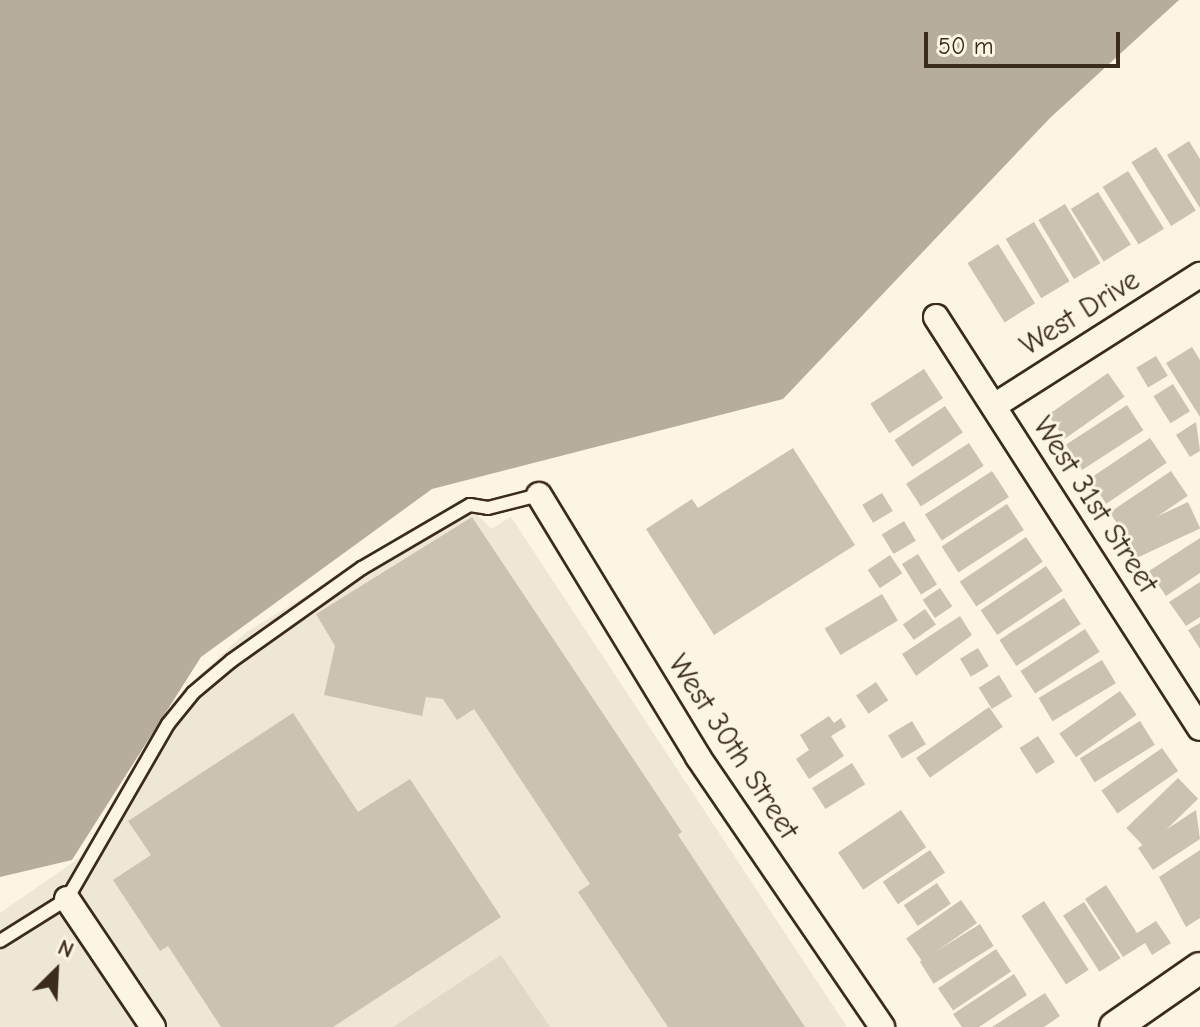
<!DOCTYPE html>
<style>
body{margin:0}
#map{position:relative;width:1200px;height:1027px;overflow:hidden;background:#fcf5e5;font-family:"Comic Neue",sans-serif}
div>[style]{position:absolute}
.built>*{inset:0;background:#eee6d6}
.green>*{inset:0;background:#e0d8c8}
.water>*{inset:0;background:#b7ad9e}
.building>*{inset:0;background:#ccc2b3;transform-origin:0 0}
.roads{filter:drop-shadow(2px 0 #3b2a1e) drop-shadow(-2px 0 #3b2a1e) drop-shadow(0 2px #3b2a1e) drop-shadow(0 -2px #3b2a1e)}
.service>*{height:12px;margin:-6px;padding:0 6px;transform-origin:6px;border-radius:6px;background:#fcf5e5}
.minor>*{height:24px;margin:-12px;padding:0 12px;transform-origin:12px;border-radius:12px;background:#fcf5e5}
.tertiary>*{height:30px;margin:-15px;padding:0 15px;transform-origin:15px;border-radius:15px;background:#fcf5e5}
span{translate:-50% -50%;white-space:nowrap;text-align:center;line-height:1.15;-webkit-text-stroke:6px #fcf5e5;paint-order:stroke}
.street-label{font-size:30px;color:#3b2a1e}
.north{position:absolute;left:16px;top:931px;width:80px;height:80px;-webkit-text-stroke:6px #fcf5e5;paint-order:stroke;rotate:24deg;font-size:22px;font-weight:700;line-height:32px;text-align:center;color:#3b2a1e}
.north::after{content:'';display:block;margin:auto;width:28px;height:36px;background:#3b2a1e;clip-path:polygon(50% 0,100% 100%,50% 72%,0 100%)}
.scale{position:absolute;left:924px;top:32px;width:196px;height:36px;box-sizing:border-box;border:4px solid #3b2a1e;border-top:0;padding-left:10px;font-size:24px;line-height:28px;white-space:nowrap;color:#3b2a1e;-webkit-text-stroke:6px #fcf5e5;paint-order:stroke}
</style>
<div id="map">
<div class="built">
<i style="clip-path:polygon(464px 499px,491px 529px,511px 517px,847px 1027px,0 1027px,0 913px,79px 858px,190px 684px,245px 633px)"></i>
</div>
<div class="green">
<i style="clip-path:polygon(501px 955px,550px 1027px,393px 1027px)"></i>
</div>
<div class="water">
<i style="clip-path:polygon(0 0,1179px 0,1050px 118px,783px 399px,432px 489px,201px 657px,72px 860px,0 877px)"></i>
</div>
<div class="building">
<i style="clip-path:polygon(1189px 141px,1200px 159px,1200px 208px,1167px 155px)"></i>
<i style="left:1156px;top:147px;width:75px;height:29px;rotate:58deg"></i>
<i style="left:1128px;top:171px;width:68px;height:30px;rotate:58deg"></i>
<i style="left:1098px;top:192px;width:62px;height:32px;rotate:58deg"></i>
<i style="left:1065px;top:204px;width:69px;height:31px;rotate:59deg"></i>
<i style="left:1034px;top:222px;width:69px;height:33px;rotate:59deg"></i>
<i style="left:998px;top:244px;width:70px;height:36px;rotate:58deg"></i>
<i style="clip-path:polygon(1192px 347px,1200px 360px,1200px 417px,1166px 363px)"></i>
<i style="left:1156px;top:356px;width:23px;height:23px;rotate:59deg"></i>
<i style="left:924px;top:369px;width:35px;height:64px;rotate:57deg"></i>
<i style="left:1108px;top:373px;width:29px;height:73px;rotate:55deg"></i>
<i style="left:1173px;top:384px;width:32px;height:23px;rotate:58deg"></i>
<i style="left:1127px;top:405px;width:30px;height:73px;rotate:57deg"></i>
<i style="left:945px;top:406px;width:32px;height:61px;rotate:56deg"></i>
<i style="clip-path:polygon(1196px 422px,1200px 451px,1190px 457px,1176px 435px)"></i>
<i style="left:1150px;top:438px;width:30px;height:73px;rotate:56deg"></i>
<i style="left:969px;top:443px;width:27px;height:75px;rotate:57deg"></i>
<i style="clip-path:polygon(793px 448px,855px 545px,714px 635px,646px 529px,692px 499px,698px 508px)"></i>
<i style="left:992px;top:471px;width:31px;height:80px;rotate:57deg"></i>
<i style="left:1171px;top:471px;width:30px;height:74px;rotate:56deg"></i>
<i style="left:882px;top:493px;width:21px;height:23px;rotate:59deg"></i>
<i style="left:1188px;top:502px;width:29px;height:69px;rotate:65deg"></i>
<i style="left:1007px;top:504px;width:31px;height:78px;rotate:57deg"></i>
<i style="clip-path:polygon(472px 517px,682px 832px,678px 835px,805px 1027px,668px 1027px,578px 892px,590px 884px,474px 709px,457px 720px,443px 699px,426px 697px,422px 716px,324px 695px,335px 646px,316px 614px)"></i>
<i style="left:904px;top:521px;width:23px;height:26px;rotate:59deg"></i>
<i style="left:1026px;top:537px;width:30px;height:80px;rotate:56deg"></i>
<i style="clip-path:polygon(1200px 538px,1200px 573px,1166px 596px,1149px 571px)"></i>
<i style="left:918px;top:554px;width:36px;height:19px;rotate:58deg"></i>
<i style="left:890px;top:555px;width:22px;height:27px;rotate:56deg"></i>
<i style="left:1046px;top:566px;width:30px;height:79px;rotate:56deg"></i>
<i style="clip-path:polygon(1200px 582px,1200px 617px,1186px 626px,1169px 602px)"></i>
<i style="left:940px;top:588px;width:22px;height:21px;rotate:56deg"></i>
<i style="left:882px;top:594px;width:31px;height:67px;rotate:59deg"></i>
<i style="left:1064px;top:598px;width:31px;height:77px;rotate:57deg"></i>
<i style="left:925px;top:609px;width:19px;height:27px;rotate:55deg"></i>
<i style="clip-path:polygon(960px 616px,972px 635px,916px 676px,902px 654px)"></i>
<i style="clip-path:polygon(1200px 623px,1200px 649px,1188px 630px)"></i>
<i style="left:1085px;top:629px;width:27px;height:77px;rotate:57deg"></i>
<i style="left:978px;top:648px;width:21px;height:21px;rotate:59deg"></i>
<i style="left:1102px;top:660px;width:27px;height:74px;rotate:59deg"></i>
<i style="left:999px;top:675px;width:25px;height:24px;rotate:58deg"></i>
<i style="left:876px;top:682px;width:22px;height:24px;rotate:56deg"></i>
<i style="left:1120px;top:691px;width:29px;height:74px;rotate:55deg"></i>
<i style="left:989px;top:707px;width:24px;height:89px;rotate:55deg"></i>
<i style="clip-path:polygon(293px 713px,358px 812px,410px 779px,501px 917px,333px 1027px,221px 1027px,168px 946px,160px 951px,113px 880px,151px 855px,128px 821px)"></i>
<i style="clip-path:polygon(829px 716px,834px 723px,841px 718px,846px 727px,831px 736px,844px 756px,809px 779px,796px 759px,809px 750px,800px 735px)"></i>
<i style="left:912px;top:721px;width:27px;height:28px;rotate:59deg"></i>
<i style="left:1140px;top:721px;width:28px;height:71px;rotate:58deg"></i>
<i style="left:1038px;top:736px;width:31px;height:22px;rotate:57deg"></i>
<i style="left:1162px;top:748px;width:28px;height:74px;rotate:55deg"></i>
<i style="left:852px;top:763px;width:25px;height:47px;rotate:58deg"></i>
<i style="left:1178px;top:778px;width:29px;height:72px;rotate:46deg"></i>
<i style="left:901px;top:810px;width:45px;height:76px;rotate:56deg"></i>
<i style="clip-path:polygon(1196px 810px,1200px 839px,1153px 870px,1138px 848px)"></i>
<i style="left:930px;top:850px;width:27px;height:57px;rotate:56deg"></i>
<i style="clip-path:polygon(1200px 850px,1200px 918px,1186px 927px,1159px 877px)"></i>
<i style="left:937px;top:883px;width:25px;height:40px;rotate:56deg"></i>
<i style="clip-path:polygon(1106px 885px,1137px 933px,1156px 921px,1171px 943px,1152px 955px,1145px 943px,1123px 957px,1085px 899px)"></i>
<i style="left:961px;top:900px;width:28px;height:67px;rotate:55deg"></i>
<i style="left:1044px;top:901px;width:82px;height:27px;rotate:57deg"></i>
<i style="left:1084px;top:902px;width:67px;height:25px;rotate:57deg"></i>
<i style="left:980px;top:924px;width:26px;height:71px;rotate:58deg"></i>
<i style="left:996px;top:949px;width:27px;height:70px;rotate:56deg"></i>
<i style="clip-path:polygon(1014px 974px,1027px 995px,979px 1027px,962px 1027px,953px 1014px)"></i>
<i style="clip-path:polygon(1045px 993px,1060px 1016px,1044px 1027px,992px 1027px)"></i>
</div>
<div class="roads">
<div class="service">
<i style="left:0;top:941px;width:79px;rotate:-32.1deg"></i>
<i style="left:67px;top:899px;width:202px;rotate:-60deg"></i>
<i style="left:168px;top:724px;width:40px;rotate:-51deg"></i>
<i style="left:193px;top:693px;width:50px;rotate:-40.1deg"></i>
<i style="left:231px;top:661px;width:161px;rotate:-35.4deg"></i>
<i style="left:362px;top:568px;width:125px;rotate:-30.3deg"></i>
<i style="left:470px;top:505px;width:18px;rotate:9deg"></i>
<i style="left:488px;top:508px;width:53px;rotate:-14.3deg"></i>
</div>
<div class="minor">
<i style="left:936px;top:317px;width:488px;rotate:57.3deg"></i>
<i style="left:994px;top:406px;width:244px;rotate:-32.5deg"></i>
<i style="left:539px;top:495px;width:306px;rotate:58.7deg"></i>
<i style="left:698px;top:757px;width:327px;rotate:55.7deg"></i>
<i style="left:67px;top:899px;width:154px;rotate:56.1deg"></i>
</div>
<div class="tertiary">
<i style="left:1115px;top:1027px;width:103px;rotate:-34.8deg"></i>
</div>
</div>
<div class="street-label">
<span style="left:1080px;top:313px;rotate:-32deg">West Drive</span>
<span style="left:1095px;top:505px;rotate:57deg">West 31st Street</span>
<span style="left:733px;top:747px;rotate:57deg">West 30th Street</span>
</div>
<div class="north">N</div>
<div class="scale">50 m</div>
</div>
